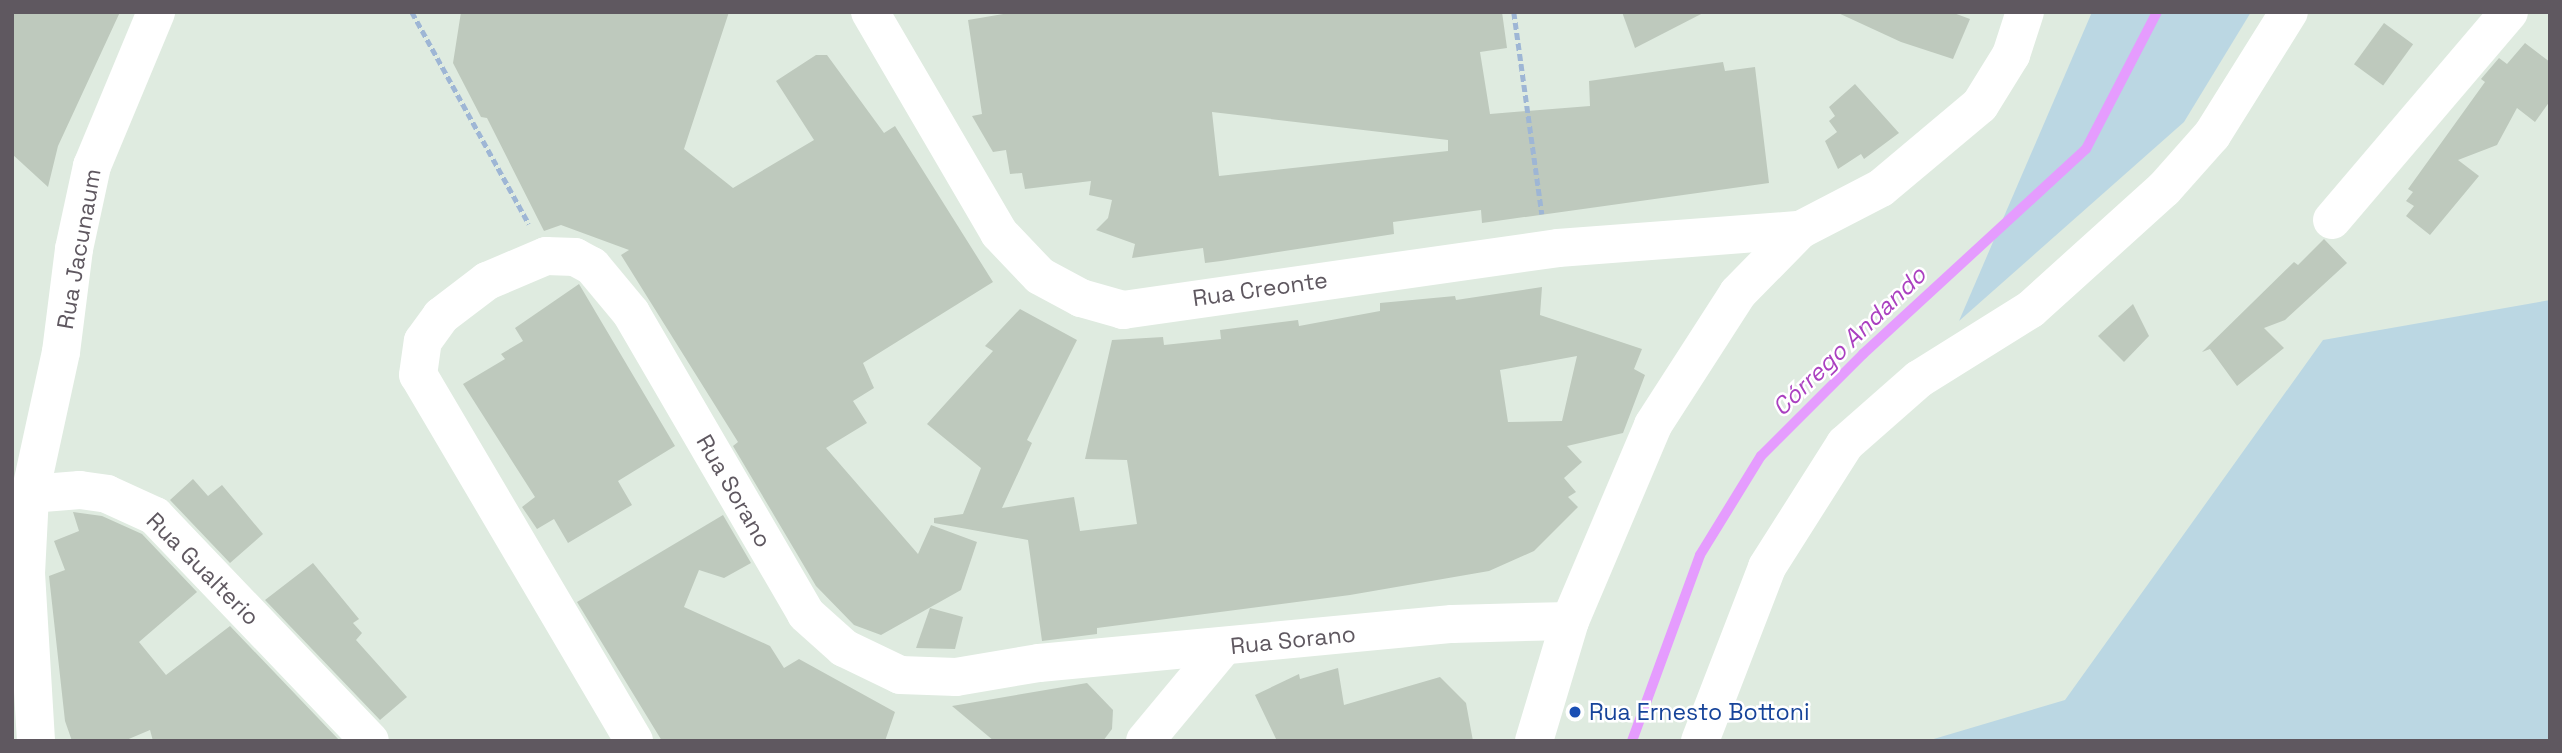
<!DOCTYPE html>
<meta charset="utf-8">
<style>
body{margin:0}
#map{position:relative;width:2562px;height:753px;overflow:hidden;background:#dfebe0;font-family:"Space Grotesk",sans-serif}
div>[style]{position:absolute}
.green>*{inset:0;background:#bbd7e3}
.stream>*{height:10px;margin:-5px;padding:0 5px;transform-origin:5px;border-radius:5px;background:#e59cfe}
.building>*{inset:0;background:#bec9bd;transform-origin:0 0}
.path>*{height:4.5px;margin-top:-2.25px;transform-origin:0;background:repeating-linear-gradient(90deg,#9eb6d5 0 7px,transparent 0 10.5px)}
.minor>*{height:38px;margin:-19px;padding:0 19px;transform-origin:19px;border-radius:19px;background:#fff}
.dots>*{width:19px;height:19px;translate:-50% -50%;box-sizing:border-box;border:4px solid #fff;border-radius:50%}
span{translate:-50% -50%;white-space:nowrap;text-align:center;line-height:1.15;-webkit-text-stroke:5px #fff;paint-order:stroke}
.street-label{font-size:23px;color:#5f5860}
.transit-label{font-size:23px;color:#164399}
.left{translate:0 -50%;text-align:left}
.water-label{font-size:24px;color:#aa40c0;font-style:italic}
.frame{position:absolute;inset:0;border:14px solid #5f5860;pointer-events:none}
</style>
<div id="map">
<div class="green">
<i style="clip-path:polygon(2092px 12px,2251px 12px,2184px 122px,1959px 321px)"></i>
<i style="clip-path:polygon(2550px 300px,2550px 741px,1927px 741px,2065px 700px,2323px 340px)"></i>
</div>
<div class="stream">
<i style="left:1632px;top:741px;width:198px;rotate:-69.9deg"></i>
<i style="left:1700px;top:555px;width:116px;rotate:-58.4deg"></i>
<i style="left:1761px;top:456px;width:144px;rotate:-45deg"></i>
<i style="left:1863px;top:354px;width:303px;rotate:-42.6deg"></i>
<i style="left:2086px;top:149px;width:154px;rotate:-62.6deg"></i>
</div>
<div class="building">
<i style="clip-path:polygon(12px 12px,120px 12px,58px 146px,48px 187px,12px 154px)"></i>
<i style="clip-path:polygon(461px 12px,729px 12px,684px 149px,733px 188px,814px 140px,776px 81px,816px 55px,827px 55px,884px 133px,895px 126px,993px 282px,863px 363px,874px 388px,853px 401px,867px 423px,826px 448px,918px 554px,931px 525px,977px 542px,961px 590px,881px 635px,854px 625px,816px 586px,733px 446px,738px 442px,621px 255px,629px 250px,561px 225px,544px 231px,487px 118px,481px 117px,453px 63px)"></i>
<i style="clip-path:polygon(evenodd,1015px 12px,1502px 12px,1507px 48px,1480px 52px,1490px 114px,1590px 106px,1589px 81px,1723px 62px,1725px 71px,1755px 67px,1769px 183px,1482px 223px,1481px 210px,1393px 222px,1394px 234px,1221px 261px,1205px 263px,1203px 248px,1132px 258px,1135px 244px,1096px 230px,1108px 218px,1112px 200px,1089px 195px,1091px 181px,1025px 189px,1022px 173px,1010px 174px,1006px 150px,993px 152px,972px 116px,982px 114px,968px 20px,1015px 12px,1212px 112px,1448px 140px,1448px 151px,1219px 176px,1212px 112px)"></i>
<i style="clip-path:polygon(1622px 12px,1705px 12px,1635px 48px)"></i>
<i style="clip-path:polygon(1836px 12px,1951px 12px,1970px 19px,1953px 59px,1901px 42px)"></i>
<i style="left:2384px;top:23px;width:36px;height:51px;rotate:36deg"></i>
<i style="clip-path:polygon(2525px 43px,2550px 62px,2550px 101px,2535px 122px,2517px 108px,2497px 145px,2458px 160px,2479px 176px,2430px 235px,2406px 216px,2414px 206px,2406px 201px,2413px 192px,2408px 189px,2485px 82px,2481px 79px,2499px 58px,2507px 64px)"></i>
<i style="clip-path:polygon(1855px 84px,1899px 133px,1864px 159px,1861px 154px,1838px 169px,1825px 141px,1837px 132px,1829px 121px,1835px 116px,1829px 107px)"></i>
<i style="clip-path:polygon(2324px 239px,2347px 263px,2285px 320px,2264px 328px,2284px 348px,2237px 386px,2210px 349px,2202px 352px,2294px 262px,2298px 265px)"></i>
<i style="clip-path:polygon(579px 284px,675px 446px,618px 481px,632px 505px,568px 543px,554px 519px,537px 529px,522px 507px,535px 497px,463px 384px,505px 359px,501px 354px,523px 341px,515px 328px)"></i>
<i style="clip-path:polygon(evenodd,1542px 287px,1540px 315px,1642px 349px,1634px 369px,1645px 375px,1623px 433px,1567px 446px,1582px 462px,1564px 478px,1576px 492px,1568px 497px,1578px 507px,1534px 551px,1489px 571px,1350px 595px,1097px 628px,1097px 634px,1042px 641px,1028px 540px,934px 523px,934px 518px,963px 514px,981px 468px,927px 424px,993px 351px,985px 346px,1020px 309px,1077px 340px,1027px 440px,1032px 443px,1002px 508px,1074px 497px,1080px 531px,1137px 524px,1127px 460px,1085px 459px,1112px 340px,1163px 337px,1164px 345px,1221px 339px,1220px 330px,1298px 320px,1299px 326px,1380px 311px,1380px 303px,1455px 296px,1456px 300px,1542px 287px,1577px 356px,1562px 421px,1508px 422px,1500px 370px,1577px 356px)"></i>
<i style="clip-path:polygon(2133px 304px,2149px 336px,2124px 362px,2098px 336px)"></i>
<i style="clip-path:polygon(193px 479px,208px 496px,222px 485px,263px 534px,230px 563px,170px 500px)"></i>
<i style="clip-path:polygon(73px 512px,102px 516px,142px 534px,197px 592px,139px 642px,166px 675px,230px 626px,340px 741px,153px 741px,150px 730px,124px 741px,72px 741px,65px 721px,49px 576px,65px 570px,54px 541px,79px 531px)"></i>
<i style="clip-path:polygon(723px 515px,751px 563px,724px 578px,699px 570px,684px 607px,770px 646px,784px 668px,799px 659px,895px 712px,885px 741px,662px 741px,577px 602px)"></i>
<i style="clip-path:polygon(313px 563px,359px 619px,353px 623px,362px 633px,356px 640px,407px 697px,380px 720px,265px 600px)"></i>
<i style="clip-path:polygon(930px 608px,963px 617px,955px 649px,916px 648px)"></i>
<i style="clip-path:polygon(1338px 668px,1344px 705px,1440px 677px,1466px 703px,1473px 741px,1277px 741px,1255px 695px,1299px 674px,1300px 679px)"></i>
<i style="clip-path:polygon(1087px 683px,1113px 710px,1112px 729px,1103px 741px,994px 741px,952px 706px)"></i>
</div>
<div class="path">
<i style="left:412px;top:12px;width:242px;rotate:61.1deg"></i>
<i style="left:1514px;top:12px;width:204px;rotate:82.1deg"></i>
</div>
<div class="minor">
<i style="left:870px;top:12px;width:256px;rotate:59.7deg"></i>
<i style="left:999px;top:233px;width:59px;rotate:46.4deg"></i>
<i style="left:1040px;top:276px;width:47px;rotate:28.2deg"></i>
<i style="left:1081px;top:298px;width:44px;rotate:15.9deg"></i>
<i style="left:1123px;top:310px;width:439px;rotate:-8.1deg"></i>
<i style="left:1558px;top:248px;width:243px;rotate:-4.3deg"></i>
<i style="left:2332px;top:220px;width:273px;rotate:-49.6deg"></i>
<i style="left:30px;top:494px;width:50px;rotate:-4.6deg"></i>
<i style="left:80px;top:490px;width:27px;rotate:8deg"></i>
<i style="left:107px;top:494px;width:53px;rotate:24.6deg"></i>
<i style="left:155px;top:516px;width:311px;rotate:46.3deg"></i>
<i style="left:36px;top:741px;width:167px;rotate:-93.4deg"></i>
<i style="left:26px;top:574px;width:80px;rotate:-87.1deg"></i>
<i style="left:30px;top:494px;width:145px;rotate:-77.7deg"></i>
<i style="left:61px;top:352px;width:104px;rotate:-82.8deg"></i>
<i style="left:74px;top:249px;width:85px;rotate:-77.8deg"></i>
<i style="left:92px;top:166px;width:167px;rotate:-67.4deg"></i>
<i style="left:634px;top:741px;width:425px;rotate:-120.5deg"></i>
<i style="left:418px;top:375px;width:34px;rotate:-82deg"></i>
<i style="left:423px;top:341px;width:31px;rotate:-54deg"></i>
<i style="left:441px;top:316px;width:58px;rotate:-37.3deg"></i>
<i style="left:487px;top:281px;width:64px;rotate:-23deg"></i>
<i style="left:546px;top:256px;width:29px;rotate:2deg"></i>
<i style="left:575px;top:257px;width:19px;rotate:28deg"></i>
<i style="left:592px;top:266px;width:61px;rotate:50.3deg"></i>
<i style="left:631px;top:313px;width:348px;rotate:59.8deg"></i>
<i style="left:806px;top:614px;width:51px;rotate:41.8deg"></i>
<i style="left:844px;top:648px;width:62px;rotate:25.7deg"></i>
<i style="left:900px;top:675px;width:56px;rotate:2deg"></i>
<i style="left:956px;top:677px;width:84px;rotate:-9.6deg"></i>
<i style="left:1039px;top:663px;width:415px;rotate:-5.4deg"></i>
<i style="left:1452px;top:624px;width:118px;rotate:-1.5deg"></i>
<i style="left:1145px;top:741px;width:122px;rotate:-50.3deg"></i>
<i style="left:1534px;top:741px;width:125px;rotate:-73.3deg"></i>
<i style="left:1570px;top:621px;width:213px;rotate:-67deg"></i>
<i style="left:1653px;top:425px;width:157px;rotate:-57.2deg"></i>
<i style="left:1738px;top:293px;width:88px;rotate:-45.5deg"></i>
<i style="left:1800px;top:230px;width:91px;rotate:-27.4deg"></i>
<i style="left:1881px;top:188px;width:129px;rotate:-40deg"></i>
<i style="left:1980px;top:105px;width:59px;rotate:-58.2deg"></i>
<i style="left:2011px;top:55px;width:45px;rotate:-72deg"></i>
<i style="left:1700px;top:741px;width:186px;rotate:-68.9deg"></i>
<i style="left:1767px;top:567px;width:146px;rotate:-57.6deg"></i>
<i style="left:1845px;top:444px;width:98px;rotate:-41.3deg"></i>
<i style="left:1919px;top:379px;width:132px;rotate:-32deg"></i>
<i style="left:2031px;top:309px;width:179px;rotate:-42.1deg"></i>
<i style="left:2164px;top:189px;width:72px;rotate:-48.4deg"></i>
<i style="left:2212px;top:135px;width:145px;rotate:-58deg"></i>
</div>
<div class="dots">
<i style="left:1575px;top:712px;background:#1a4fb4"></i>
</div>
<div class="street-label">
<span style="left:79px;top:249px;rotate:-80deg">Rua Jacunaum</span>
<span style="left:1260px;top:289px;rotate:-8deg">Rua Creonte</span>
<span style="left:734px;top:491px;rotate:60deg">Rua Sorano</span>
<span style="left:203px;top:569px;rotate:45deg">Rua Gualterio</span>
<span style="left:1293px;top:640px;rotate:-6deg">Rua Sorano</span>
</div>
<div class="transit-label">
<span class="left" style="left:1589px;top:712px">Rua Ernesto Bottoni</span>
</div>
<div class="water-label">
<span style="left:1849px;top:341px;rotate:-44deg">Córrego Andando</span>
</div>
<div class="frame"></div>
</div>
